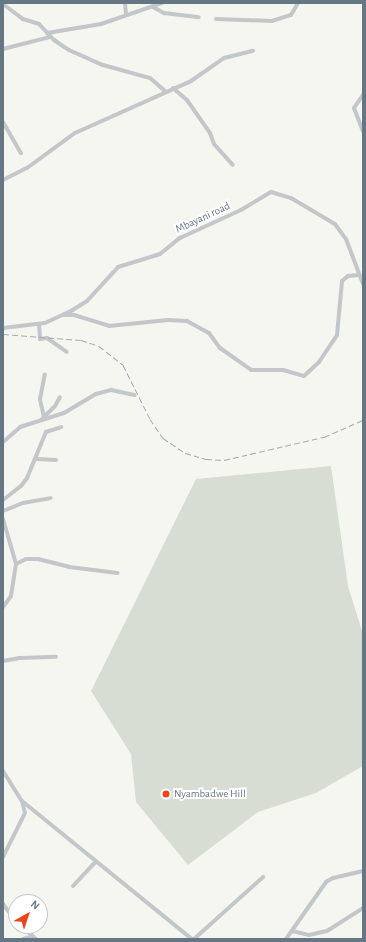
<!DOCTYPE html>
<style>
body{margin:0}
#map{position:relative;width:366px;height:942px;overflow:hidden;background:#f6f6f1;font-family:"Alegreya Sans",sans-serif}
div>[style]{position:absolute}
.green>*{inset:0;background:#d7ddd2}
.minor>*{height:4px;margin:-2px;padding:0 2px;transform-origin:2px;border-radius:2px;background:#c3c7ca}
.rail>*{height:1px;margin-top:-0.5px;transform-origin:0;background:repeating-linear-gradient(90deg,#a3aaaf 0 6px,transparent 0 9px)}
.dots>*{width:11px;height:11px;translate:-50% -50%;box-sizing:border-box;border:2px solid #fff;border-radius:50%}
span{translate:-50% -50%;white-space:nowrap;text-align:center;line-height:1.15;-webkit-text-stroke:4px #fff;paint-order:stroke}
.street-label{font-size:11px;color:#637785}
.poi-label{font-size:11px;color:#637785}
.left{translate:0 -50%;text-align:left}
.frame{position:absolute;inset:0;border:4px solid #637785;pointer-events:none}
.north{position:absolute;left:8px;top:894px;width:40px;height:40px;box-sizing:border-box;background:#fff;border:1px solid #c1c9ce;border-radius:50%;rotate:39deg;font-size:11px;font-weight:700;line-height:16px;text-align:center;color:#637785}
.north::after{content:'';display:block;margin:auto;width:14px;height:18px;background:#ee4219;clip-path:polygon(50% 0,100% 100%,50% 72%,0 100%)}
</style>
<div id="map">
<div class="green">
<i style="clip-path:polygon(331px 466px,348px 586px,363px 634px,363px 766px,316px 793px,258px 812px,188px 865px,136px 802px,131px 754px,91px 691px,196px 479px)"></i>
</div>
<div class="minor">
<i style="left:125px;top:3px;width:12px;rotate:85deg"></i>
<i style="left:3px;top:4px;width:25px;rotate:37deg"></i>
<i style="left:23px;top:19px;width:17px;rotate:17deg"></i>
<i style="left:39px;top:24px;width:22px;rotate:47deg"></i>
<i style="left:54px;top:40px;width:18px;rotate:34deg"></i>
<i style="left:69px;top:50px;width:37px;rotate:24deg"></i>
<i style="left:103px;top:65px;width:49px;rotate:15.5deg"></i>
<i style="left:150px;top:78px;width:20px;rotate:41deg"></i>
<i style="left:153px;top:7px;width:13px;rotate:29deg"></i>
<i style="left:164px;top:13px;width:35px;rotate:7deg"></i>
<i style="left:216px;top:19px;width:56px;rotate:2deg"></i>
<i style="left:272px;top:21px;width:20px;rotate:-18deg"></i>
<i style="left:291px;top:15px;width:14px;rotate:-60deg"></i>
<i style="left:47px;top:33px;width:55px;rotate:-9.5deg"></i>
<i style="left:101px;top:24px;width:65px;rotate:-19deg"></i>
<i style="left:3px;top:49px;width:49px;rotate:-14.3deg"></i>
<i style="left:173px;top:88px;width:18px;rotate:41deg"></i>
<i style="left:187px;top:100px;width:40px;rotate:55.1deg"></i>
<i style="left:210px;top:133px;width:12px;rotate:70deg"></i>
<i style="left:214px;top:144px;width:28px;rotate:48deg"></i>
<i style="left:363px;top:95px;width:16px;rotate:125deg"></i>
<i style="left:354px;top:108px;width:25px;rotate:69deg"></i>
<i style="left:3px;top:122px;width:36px;rotate:60deg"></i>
<i style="left:3px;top:180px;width:27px;rotate:-27deg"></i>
<i style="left:27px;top:168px;width:59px;rotate:-36.1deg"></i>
<i style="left:75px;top:133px;width:127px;rotate:-24.1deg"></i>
<i style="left:191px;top:81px;width:40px;rotate:-34.9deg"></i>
<i style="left:224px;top:58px;width:30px;rotate:-14deg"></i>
<i style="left:64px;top:315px;width:10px"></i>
<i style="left:74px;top:315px;width:37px;rotate:17deg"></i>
<i style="left:109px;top:326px;width:59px;rotate:-5.8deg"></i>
<i style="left:168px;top:320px;width:19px;rotate:3deg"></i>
<i style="left:187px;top:321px;width:25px;rotate:29deg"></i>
<i style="left:209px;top:333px;width:19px;rotate:54deg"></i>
<i style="left:220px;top:348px;width:38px;rotate:35deg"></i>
<i style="left:251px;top:370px;width:32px"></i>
<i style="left:283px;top:370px;width:22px;rotate:16deg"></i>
<i style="left:304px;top:376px;width:21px;rotate:-43deg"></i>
<i style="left:319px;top:362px;width:32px;rotate:-56deg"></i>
<i style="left:337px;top:335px;width:54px;rotate:-84.7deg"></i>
<i style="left:342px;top:281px;width:8px;rotate:-40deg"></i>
<i style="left:348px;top:276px;width:10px;rotate:-6deg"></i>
<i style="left:39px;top:324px;width:15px;rotate:86deg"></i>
<i style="left:40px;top:339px;width:7px;rotate:-8deg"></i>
<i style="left:47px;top:338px;width:24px;rotate:35deg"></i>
<i style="left:3px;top:328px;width:42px;rotate:-6.8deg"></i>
<i style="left:45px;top:323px;width:29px;rotate:-25deg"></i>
<i style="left:71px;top:311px;width:19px;rotate:-32deg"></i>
<i style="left:87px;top:301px;width:46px;rotate:-47.6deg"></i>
<i style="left:118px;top:267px;width:44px;rotate:-17.2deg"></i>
<i style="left:160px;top:254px;width:26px;rotate:-39deg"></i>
<i style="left:180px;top:238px;width:67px;rotate:-24.7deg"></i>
<i style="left:241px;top:210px;width:35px;rotate:-31deg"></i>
<i style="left:271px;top:192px;width:21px;rotate:17deg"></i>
<i style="left:291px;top:198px;width:51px;rotate:30.6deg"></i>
<i style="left:335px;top:224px;width:19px;rotate:54deg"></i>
<i style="left:346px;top:239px;width:48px;rotate:69.3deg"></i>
<i style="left:44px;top:417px;width:18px;rotate:-103deg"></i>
<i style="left:40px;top:399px;width:25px;rotate:-79deg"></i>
<i style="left:42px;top:419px;width:18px;rotate:-45deg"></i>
<i style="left:55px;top:406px;width:10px;rotate:-61deg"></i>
<i style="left:3px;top:442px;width:23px;rotate:-41deg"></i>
<i style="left:20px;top:427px;width:46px;rotate:-17.7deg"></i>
<i style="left:64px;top:413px;width:37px;rotate:-31deg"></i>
<i style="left:96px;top:394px;width:16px;rotate:-15deg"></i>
<i style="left:111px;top:390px;width:24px;rotate:12deg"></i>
<i style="left:37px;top:459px;width:19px;rotate:3deg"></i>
<i style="left:3px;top:500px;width:23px;rotate:-38deg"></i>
<i style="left:21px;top:486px;width:10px;rotate:-53deg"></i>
<i style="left:27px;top:478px;width:50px;rotate:-67.6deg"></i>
<i style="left:46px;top:432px;width:16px;rotate:-18deg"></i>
<i style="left:3px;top:511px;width:22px;rotate:-22deg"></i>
<i style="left:23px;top:503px;width:28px;rotate:-10deg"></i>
<i style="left:3px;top:519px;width:47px;rotate:73.9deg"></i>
<i style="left:16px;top:564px;width:32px;rotate:99deg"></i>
<i style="left:11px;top:596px;width:14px;rotate:126deg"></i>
<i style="left:16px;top:564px;width:11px;rotate:-27deg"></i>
<i style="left:26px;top:559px;width:12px"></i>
<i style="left:38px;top:559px;width:32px;rotate:14deg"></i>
<i style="left:69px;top:567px;width:49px;rotate:7deg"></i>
<i style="left:3px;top:661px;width:17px;rotate:-10deg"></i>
<i style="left:20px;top:658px;width:36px;rotate:-2deg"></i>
<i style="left:3px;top:771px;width:36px;rotate:58deg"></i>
<i style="left:22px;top:801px;width:12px;rotate:76deg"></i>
<i style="left:25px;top:813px;width:49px;rotate:116.6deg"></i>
<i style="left:22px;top:801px;width:219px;rotate:39.1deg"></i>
<i style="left:73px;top:886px;width:33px;rotate:-47deg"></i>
<i style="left:3px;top:904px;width:21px;rotate:53deg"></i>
<i style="left:22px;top:926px;width:19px;rotate:43deg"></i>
<i style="left:292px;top:931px;width:17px;rotate:13deg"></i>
<i style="left:309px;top:935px;width:18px;rotate:-13deg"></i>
<i style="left:327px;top:931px;width:43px;rotate:-32.6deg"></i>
<i style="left:23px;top:939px;width:10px;rotate:-17deg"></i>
<i style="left:194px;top:939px;width:93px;rotate:-41.9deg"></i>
<i style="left:286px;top:939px;width:70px;rotate:-54.9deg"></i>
<i style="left:326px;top:882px;width:8px;rotate:-30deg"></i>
<i style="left:333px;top:878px;width:31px;rotate:-13deg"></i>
</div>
<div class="rail">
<i style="left:3px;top:334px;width:78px;rotate:4.4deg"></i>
<i style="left:81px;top:340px;width:19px;rotate:18deg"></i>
<i style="left:99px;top:346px;width:31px;rotate:38deg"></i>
<i style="left:123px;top:365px;width:60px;rotate:63.4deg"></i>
<i style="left:150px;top:419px;width:23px;rotate:56deg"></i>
<i style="left:163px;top:438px;width:27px;rotate:34deg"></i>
<i style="left:185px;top:453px;width:22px;rotate:16deg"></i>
<i style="left:206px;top:459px;width:18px;rotate:3deg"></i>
<i style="left:224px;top:460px;width:103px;rotate:-13deg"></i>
<i style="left:324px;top:437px;width:43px;rotate:-23.6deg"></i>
</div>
<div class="dots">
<i style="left:166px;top:794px;background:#ee4219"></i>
</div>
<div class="street-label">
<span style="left:203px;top:218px;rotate:-25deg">Mbayani road</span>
</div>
<div class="poi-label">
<span class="left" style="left:174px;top:794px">Nyambadwe Hill</span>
</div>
<div class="frame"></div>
<div class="north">N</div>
</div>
